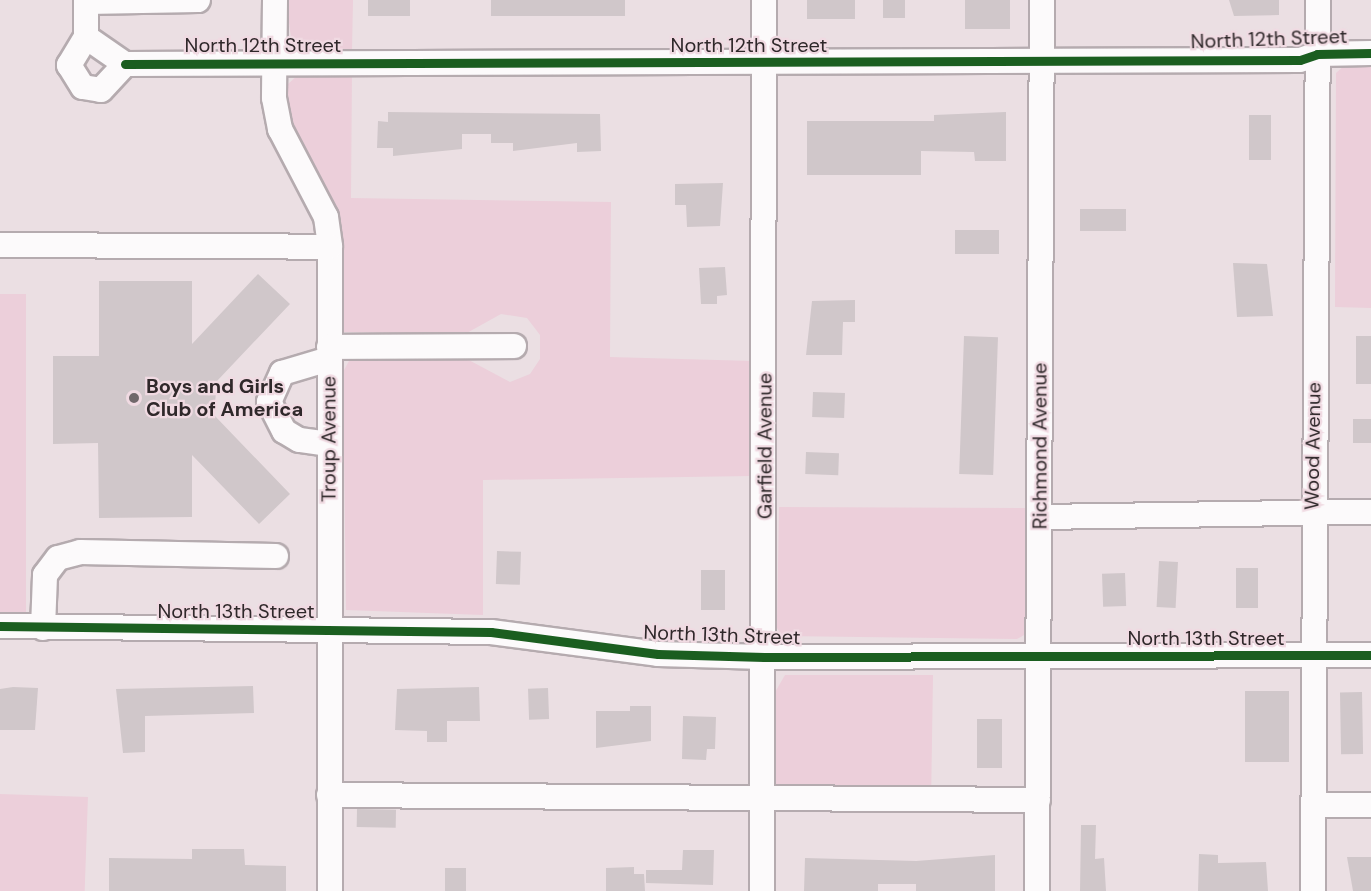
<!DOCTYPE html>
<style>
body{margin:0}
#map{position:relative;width:1371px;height:891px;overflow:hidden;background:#ebdfe3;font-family:"DM Sans",sans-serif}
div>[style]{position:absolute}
.green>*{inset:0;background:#eccfda;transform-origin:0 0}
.building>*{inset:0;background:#d0c7ca;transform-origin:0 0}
.roads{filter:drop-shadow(2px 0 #b5abaf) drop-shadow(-2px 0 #b5abaf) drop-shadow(0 2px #b5abaf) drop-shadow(0 -2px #b5abaf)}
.minor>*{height:24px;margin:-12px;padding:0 12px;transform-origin:12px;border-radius:12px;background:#fcfafb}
.cycleway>*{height:9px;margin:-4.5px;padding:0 4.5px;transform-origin:4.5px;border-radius:4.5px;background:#1b5e20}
.dots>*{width:16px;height:16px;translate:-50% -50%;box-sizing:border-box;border:3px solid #f0dae2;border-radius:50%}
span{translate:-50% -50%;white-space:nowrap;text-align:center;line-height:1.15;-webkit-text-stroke:4.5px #f0dae2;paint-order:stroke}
.street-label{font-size:20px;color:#2f282a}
.poi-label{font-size:20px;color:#2f282a;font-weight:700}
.left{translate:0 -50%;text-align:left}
</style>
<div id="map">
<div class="green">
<i style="clip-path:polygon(286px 0,353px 0,352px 51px,301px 51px,292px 45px)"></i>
<i style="clip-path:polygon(1346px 64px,1371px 64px,1371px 308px,1335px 307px,1336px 73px)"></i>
<i style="clip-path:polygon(352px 73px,351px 198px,611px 202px,610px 357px,753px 361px,751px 476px,483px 480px,483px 615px,346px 610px,343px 372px,349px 361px,465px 358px,510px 382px,530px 374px,540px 359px,540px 335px,527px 318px,501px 314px,465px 334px,344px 332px,341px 229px,334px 206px,292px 131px,285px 105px,288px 84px,298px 75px)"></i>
<i style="left:0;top:294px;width:26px;height:321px"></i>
<i style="clip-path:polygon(779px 507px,1027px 508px,1026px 634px,1017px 639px,782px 636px,777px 628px)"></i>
<i style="clip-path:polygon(785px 675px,933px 675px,931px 803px,775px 803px,774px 694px)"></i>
<i style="left:0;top:794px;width:88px;height:97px;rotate:2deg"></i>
</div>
<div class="building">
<i style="left:368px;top:0;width:42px;height:16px"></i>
<i style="left:491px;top:0;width:134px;height:16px"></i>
<i style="left:807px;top:0;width:48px;height:19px"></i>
<i style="left:883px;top:0;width:22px;height:18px"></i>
<i style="left:965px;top:0;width:45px;height:29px"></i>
<i style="clip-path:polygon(1229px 0,1279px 0,1279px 15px,1234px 16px)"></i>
<i style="clip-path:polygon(388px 112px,600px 114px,601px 151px,577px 152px,577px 143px,513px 151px,513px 143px,491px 143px,491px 134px,462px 134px,462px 149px,393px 156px,393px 148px,377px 148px,378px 121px,388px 122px)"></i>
<i style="clip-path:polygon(1006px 112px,1006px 161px,975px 161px,974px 152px,921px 151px,921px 175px,807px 175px,807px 121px,934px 121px,934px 115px)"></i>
<i style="left:1249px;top:115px;width:22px;height:45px"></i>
<i style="clip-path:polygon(723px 183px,720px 226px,687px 227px,686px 205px,675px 205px,675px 184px)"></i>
<i style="left:1080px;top:209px;width:46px;height:22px"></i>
<i style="left:999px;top:230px;width:24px;height:44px;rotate:90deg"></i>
<i style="clip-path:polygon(1233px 263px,1267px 264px,1273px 316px,1237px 317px)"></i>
<i style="clip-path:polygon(725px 267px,727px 295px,717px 296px,717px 304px,701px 304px,699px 268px)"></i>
<i style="clip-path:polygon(258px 274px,290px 304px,217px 381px,214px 415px,290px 494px,259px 524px,192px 455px,192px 517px,99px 518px,98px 443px,53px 444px,53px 356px,99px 356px,99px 281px,192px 281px,192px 344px)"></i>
<i style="clip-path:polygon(855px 300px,855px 322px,843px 322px,842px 355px,806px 355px,812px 301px)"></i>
<i style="left:964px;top:336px;width:34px;height:138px;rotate:2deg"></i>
<i style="left:1356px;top:336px;width:15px;height:48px"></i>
<i style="left:813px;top:392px;width:32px;height:25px;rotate:2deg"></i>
<i style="left:1371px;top:419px;width:24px;height:18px;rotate:90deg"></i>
<i style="left:806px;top:452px;width:33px;height:22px;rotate:2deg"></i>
<i style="left:497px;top:551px;width:24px;height:33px;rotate:2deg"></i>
<i style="left:1159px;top:561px;width:19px;height:46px;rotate:3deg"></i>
<i style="left:1236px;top:568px;width:22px;height:40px"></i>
<i style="left:701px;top:570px;width:24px;height:40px"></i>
<i style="left:1125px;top:573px;width:33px;height:23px;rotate:88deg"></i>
<i style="clip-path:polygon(253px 686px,254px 713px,145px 716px,145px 752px,123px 753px,116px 689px)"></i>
<i style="clip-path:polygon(13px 687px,38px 688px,35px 730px,0 730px,0 689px)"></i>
<i style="clip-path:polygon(479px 687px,480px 721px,447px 721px,447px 742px,427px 742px,427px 731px,395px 730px,397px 689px)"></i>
<i style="left:548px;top:688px;width:31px;height:20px;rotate:88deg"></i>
<i style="left:1245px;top:691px;width:44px;height:71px"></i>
<i style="left:1362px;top:692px;width:62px;height:22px;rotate:89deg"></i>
<i style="clip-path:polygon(630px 706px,651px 706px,651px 741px,596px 748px,596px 711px,630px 711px)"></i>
<i style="clip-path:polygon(683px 716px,716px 717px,715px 749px,707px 749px,706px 760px,682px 759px)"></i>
<i style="left:977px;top:719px;width:25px;height:49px"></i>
<i style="left:357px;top:809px;width:39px;height:18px;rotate:1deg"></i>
<i style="clip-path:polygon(1081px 825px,1096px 825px,1095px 859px,1104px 858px,1106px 891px,1080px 891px)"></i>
<i style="clip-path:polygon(192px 849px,244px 849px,245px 865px,286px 866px,286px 891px,109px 891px,109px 858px,192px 859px)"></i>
<i style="clip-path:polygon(683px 850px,714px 850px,713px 885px,646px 883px,646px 870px,682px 870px)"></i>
<i style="clip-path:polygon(1199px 854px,1218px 855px,1218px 863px,1266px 862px,1268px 891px,1198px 891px)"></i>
<i style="clip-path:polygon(995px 855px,995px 891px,916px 891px,916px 884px,878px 884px,878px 891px,804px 891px,805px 858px,916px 861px)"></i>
<i style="clip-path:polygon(1347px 857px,1371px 857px,1371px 891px,1353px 891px)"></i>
<i style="clip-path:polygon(634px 867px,634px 874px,644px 874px,645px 891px,606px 891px,606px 868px)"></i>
<i style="left:445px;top:868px;width:21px;height:23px"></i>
</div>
<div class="roads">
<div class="minor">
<i style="left:86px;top:0;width:37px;rotate:90deg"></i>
<i style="left:86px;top:37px;width:33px;rotate:121deg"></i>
<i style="left:69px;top:65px;width:26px;rotate:58deg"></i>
<i style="left:83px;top:87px;width:18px;rotate:9deg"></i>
<i style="left:101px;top:90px;width:35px;rotate:-47deg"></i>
<i style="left:125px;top:64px;width:47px;rotate:-145.3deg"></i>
<i style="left:275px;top:0;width:98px;rotate:90.6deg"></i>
<i style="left:274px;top:98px;width:32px;rotate:79deg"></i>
<i style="left:280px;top:129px;width:99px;rotate:62.4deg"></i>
<i style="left:326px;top:217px;width:30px;rotate:82deg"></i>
<i style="left:330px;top:247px;width:644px;rotate:90deg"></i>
<i style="left:86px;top:2px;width:112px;rotate:-1deg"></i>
<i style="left:125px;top:64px;width:1175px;rotate:-0.2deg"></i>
<i style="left:1300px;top:60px;width:18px;rotate:-19deg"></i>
<i style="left:1317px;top:54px;width:54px;rotate:-1.1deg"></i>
<i style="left:0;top:245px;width:330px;rotate:0.3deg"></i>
<i style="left:329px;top:347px;width:185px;rotate:-0.3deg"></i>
<i style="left:329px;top:444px;width:30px;rotate:-172deg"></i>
<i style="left:299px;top:440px;width:17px;rotate:-149deg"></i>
<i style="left:284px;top:431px;width:33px;rotate:-117deg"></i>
<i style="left:269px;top:402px;width:32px;rotate:-66deg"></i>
<i style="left:282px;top:373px;width:49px;rotate:-16.6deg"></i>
<i style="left:1040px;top:517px;width:331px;rotate:-0.9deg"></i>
<i style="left:0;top:626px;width:491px;rotate:0.7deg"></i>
<i style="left:491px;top:632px;width:168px;rotate:7.5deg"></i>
<i style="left:658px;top:654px;width:106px;rotate:1.6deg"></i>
<i style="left:764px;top:657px;width:607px;rotate:-0.19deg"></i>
<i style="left:43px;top:628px;width:53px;rotate:-87.8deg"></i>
<i style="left:45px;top:575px;width:21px;rotate:-53deg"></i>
<i style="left:58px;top:558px;width:23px;rotate:-15deg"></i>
<i style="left:80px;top:552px;width:196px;rotate:1.2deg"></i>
<i style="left:329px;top:795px;width:709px;rotate:0.4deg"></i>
<i style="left:1313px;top:805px;width:58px"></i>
<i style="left:762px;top:891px;width:891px;rotate:-89.87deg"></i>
<i style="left:1037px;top:891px;width:891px;rotate:-89.68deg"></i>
<i style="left:1313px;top:891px;width:891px;rotate:-89.68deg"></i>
</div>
</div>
<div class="cycleway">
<i style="left:125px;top:64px;width:1175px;rotate:-0.2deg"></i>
<i style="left:1300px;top:60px;width:18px;rotate:-19deg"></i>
<i style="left:1317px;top:54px;width:54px;rotate:-1.1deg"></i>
<i style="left:0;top:626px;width:491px;rotate:0.7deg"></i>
<i style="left:491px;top:632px;width:168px;rotate:7.5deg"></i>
<i style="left:658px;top:654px;width:106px;rotate:1.6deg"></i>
<i style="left:764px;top:657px;width:607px;rotate:-0.19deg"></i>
</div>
<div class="dots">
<i style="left:134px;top:398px;background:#71686b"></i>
</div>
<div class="street-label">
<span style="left:1269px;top:39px;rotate:-2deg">North 12th Street</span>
<span style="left:263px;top:45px">North 12th Street</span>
<span style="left:749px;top:45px">North 12th Street</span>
<span style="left:329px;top:439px;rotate:-90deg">Troup Avenue</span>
<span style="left:765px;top:446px;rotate:-90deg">Garfield Avenue</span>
<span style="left:1040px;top:446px;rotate:-90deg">Richmond Avenue</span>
<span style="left:1313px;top:446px;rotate:-89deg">Wood Avenue</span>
<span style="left:236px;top:611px">North 13th Street</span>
<span style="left:722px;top:635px;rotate:2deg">North 13th Street</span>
<span style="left:1206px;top:638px">North 13th Street</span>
</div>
<div class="poi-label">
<span class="left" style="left:146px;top:398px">Boys and Girls<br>Club of America</span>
</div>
</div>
